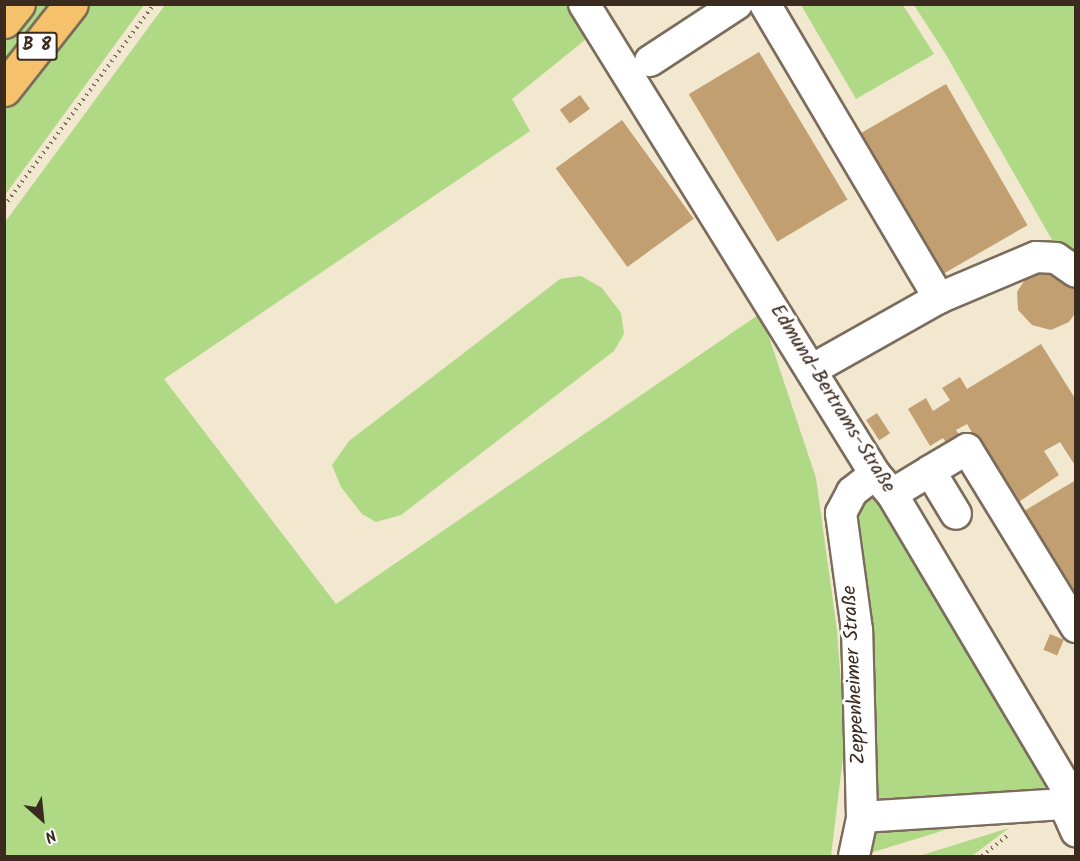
<!DOCTYPE html>
<meta charset="utf-8">
<style>
body{margin:0}
#map{position:relative;width:1080px;height:861px;overflow:hidden;background:#f2e8d0;font-family:Kalam,sans-serif}
div>[style]{position:absolute}
.green>*{inset:0;background:#afd984}
.building>*{inset:0;background:#c29f71;transform-origin:0 0}
.path>*{height:4px;margin-top:-2px;transform-origin:0;background:repeating-linear-gradient(90deg,#7b6c5c 0 1.5px,transparent 0 6px)}
.roads{filter:drop-shadow(2px 0 #7b6c5c) drop-shadow(-2px 0 #7b6c5c) drop-shadow(0 2px #7b6c5c) drop-shadow(0 -2px #7b6c5c)}
.minor>*{height:30px;margin:-15px;padding:0 15px;transform-origin:15px;border-radius:15px;background:#fff}
.highway>*{height:33px;margin:-16.5px;padding:0 16.5px;transform-origin:16.5px;border-radius:16.5px;background:#f5c16b}
span{translate:-50% -50%;white-space:nowrap;text-align:center;line-height:1.15;-webkit-text-stroke:6px #fff;paint-order:stroke}
.shield-label span{padding:2px 4px;background:#fff;border:2px solid;border-radius:4px;-webkit-text-stroke-width:0}
.shield-label{font-size:18px;color:#3b2a1e;font-weight:700}
.street-label{font-size:20px;color:#3b2a1e}
.frame{position:absolute;inset:0;border:6px solid #3b2a1e;pointer-events:none}
.north{position:absolute;left:12px;top:789px;width:60px;height:60px;-webkit-text-stroke:4px #fff;paint-order:stroke;rotate:153deg;font-size:16px;font-weight:700;line-height:24px;text-align:center;color:#3b2a1e}
.north::after{content:'';display:block;margin:auto;width:21px;height:27px;background:#3b2a1e;clip-path:polygon(50% 0,100% 100%,50% 72%,0 100%)}
</style>
<div id="map">
<div class="green">
<i style="clip-path:polygon(5px 5px,144px 5px,5px 195px)"></i>
<i style="clip-path:polygon(165px 5px,572px 5px,591px 35px,512px 99px,530px 131px,164px 379px,336px 604px,761px 313px,816px 478px,837px 630px,845px 741px,831px 856px,5px 856px,5px 222px)"></i>
<i style="clip-path:polygon(801px 5px,903px 5px,934px 54px,856px 99px)"></i>
<i style="clip-path:polygon(914px 5px,1075px 5px,1075px 280px,945px 53px)"></i>
<i style="clip-path:polygon(581px 276px,602px 288px,621px 313px,624px 334px,614px 351px,401px 515px,376px 522px,362px 514px,341px 487px,332px 465px,349px 441px,560px 279px)"></i>
<i style="clip-path:polygon(877px 490px,1060px 795px,860px 856px,853px 501px)"></i>
<i style="clip-path:polygon(1009px 828px,972px 856px,919px 856px)"></i>
</div>
<div class="building">
<i style="left:759px;top:52px;width:172px;height:82px;rotate:59deg"></i>
<i style="left:946px;top:84px;width:163px;height:101px;rotate:60deg"></i>
<i style="left:580px;top:95px;width:17px;height:25px;rotate:54deg"></i>
<i style="left:622px;top:120px;width:122px;height:82px;rotate:54deg"></i>
<i style="clip-path:polygon(1046px 269px,1076px 284px,1076px 312px,1069px 322px,1051px 330px,1032px 325px,1018px 310px,1017px 292px,1028px 275px)"></i>
<i style="clip-path:polygon(1041px 344px,1076px 400px,1076px 467px,1060px 442px,1044px 451px,1059px 475px,1014px 505px,967px 424px,956px 430px,960px 436px,947px 444px,943px 438px,930px 446px,908px 409px,926px 398px,933px 411px,950px 400px,942px 388px,960px 377px,967px 389px)"></i>
<i style="left:877px;top:413px;width:24px;height:13px;rotate:57deg"></i>
<i style="clip-path:polygon(1076px 480px,1076px 596px,1024px 511px)"></i>
<i style="left:1050px;top:634px;width:15px;height:17px;rotate:23deg"></i>
</div>
<div class="path">
<i style="left:4px;top:206px;width:252px;rotate:-53.4deg"></i>
<i style="left:982px;top:856px;width:32px;rotate:-39deg"></i>
</div>
<div class="roads">
<div class="minor">
<i style="left:584px;top:4px;width:553px;rotate:58.24deg"></i>
<i style="left:875px;top:474px;width:26px;rotate:50deg"></i>
<i style="left:892px;top:494px;width:355px;rotate:59.3deg"></i>
<i style="left:765px;top:4px;width:342px;rotate:59.4deg"></i>
<i style="left:939px;top:298px;width:145px;rotate:150.6deg"></i>
<i style="left:650px;top:61px;width:104px;rotate:-33.2deg"></i>
<i style="left:939px;top:298px;width:105px;rotate:-22.9deg"></i>
<i style="left:1036px;top:257px;width:20px;rotate:3deg"></i>
<i style="left:1056px;top:258px;width:24px;rotate:35deg"></i>
<i style="left:930px;top:471px;width:43px;rotate:-30.7deg"></i>
<i style="left:967px;top:449px;width:209px;rotate:58.5deg"></i>
<i style="left:892px;top:494px;width:44px;rotate:-31.2deg"></i>
<i style="left:930px;top:471px;width:50px;rotate:58.8deg"></i>
<i style="left:1064px;top:804px;width:30px;rotate:66deg"></i>
<i style="left:862px;top:817px;width:202px;rotate:-3.7deg"></i>
<i style="left:1064px;top:804px;width:13px;rotate:-27deg"></i>
<i style="left:854px;top:856px;width:40px;rotate:-78deg"></i>
<i style="left:862px;top:817px;width:187px;rotate:-91.5deg"></i>
<i style="left:857px;top:630px;width:118px;rotate:-97.8deg"></i>
<i style="left:841px;top:513px;width:24px;rotate:-62deg"></i>
<i style="left:852px;top:492px;width:29px;rotate:-38deg"></i>
</div>
<div class="highway">
<i style="left:4px;top:21px;width:22px;rotate:-51deg"></i>
<i style="left:4px;top:89px;width:108px;rotate:-51.8deg"></i>
</div>
</div>
<div class="shield-label">
<span style="left:37px;top:46px">B 8</span>
</div>
<div class="street-label">
<span style="left:832px;top:399px;rotate:58deg">Edmund-Bertrams-Straße</span>
<span style="left:855px;top:675px;rotate:-93deg">Zeppenheimer Straße</span>
</div>
<div class="frame"></div>
<div class="north">N</div>
</div>
